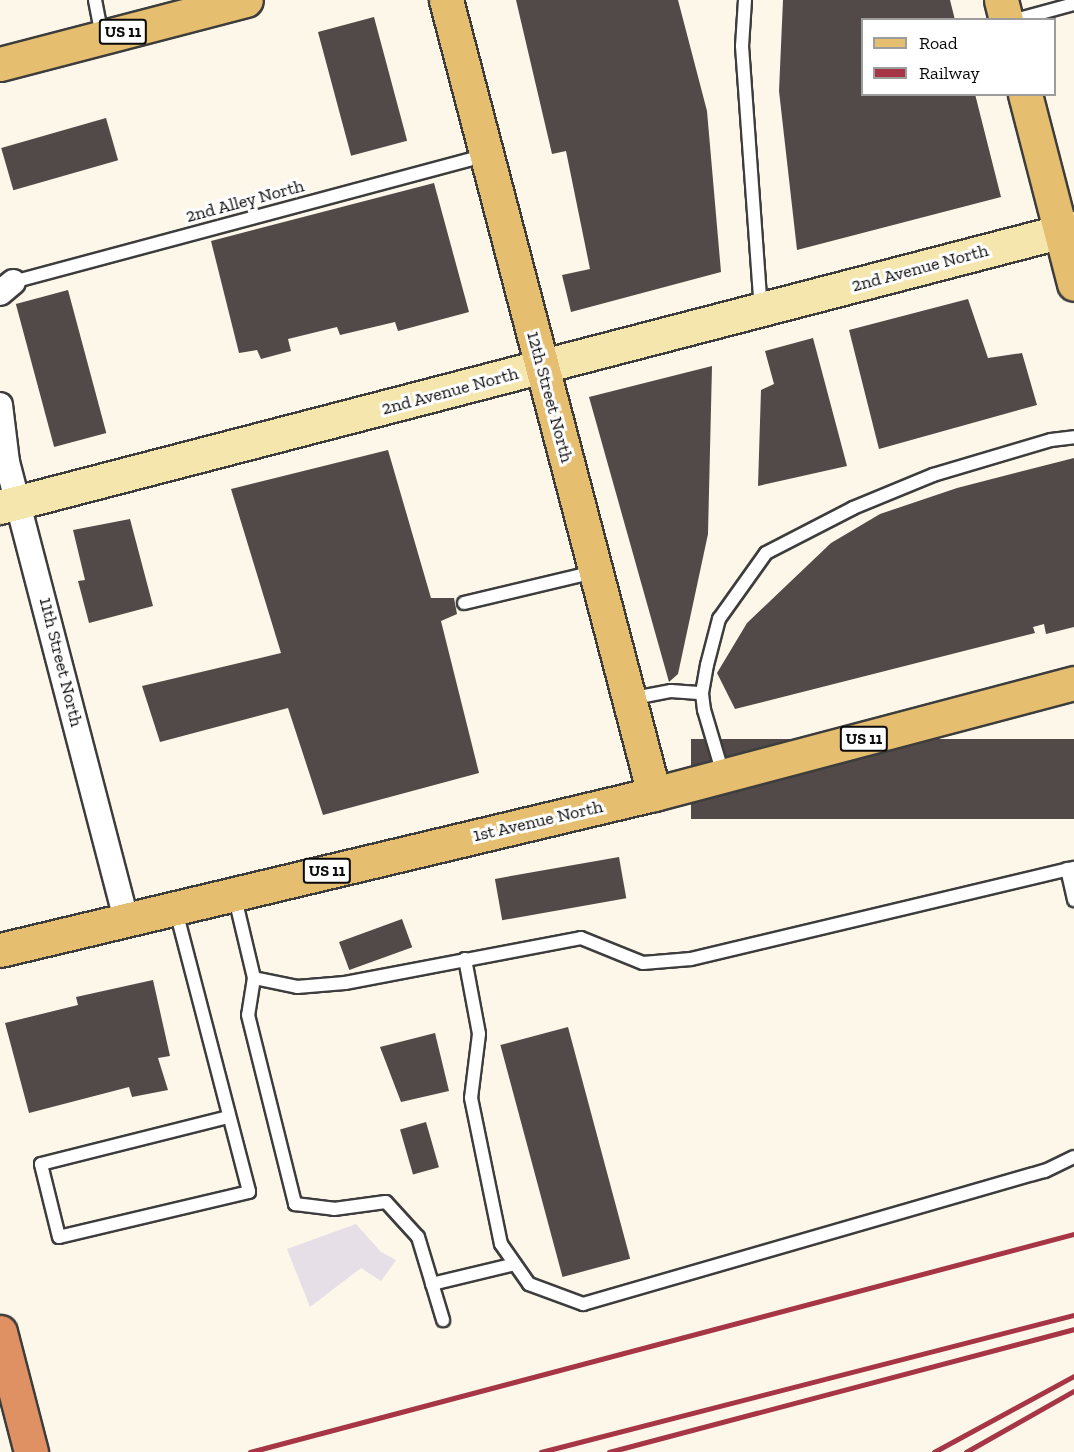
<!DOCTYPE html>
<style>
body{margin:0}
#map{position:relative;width:1074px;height:1452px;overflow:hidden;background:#fcf7e9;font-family:"Zilla Slab",serif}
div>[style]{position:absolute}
.industrial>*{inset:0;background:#e6dfe8}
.building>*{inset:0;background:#514a48;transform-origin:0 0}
.roads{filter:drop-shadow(2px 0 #3d3d3d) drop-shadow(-2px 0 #3d3d3d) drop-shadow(0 2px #3d3d3d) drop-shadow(0 -2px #3d3d3d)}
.service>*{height:12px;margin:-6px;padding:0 6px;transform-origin:6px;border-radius:6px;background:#fff}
.minor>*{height:24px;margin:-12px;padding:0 12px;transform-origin:12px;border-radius:12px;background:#fff}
.secondary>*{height:33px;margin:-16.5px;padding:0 16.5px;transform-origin:16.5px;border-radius:16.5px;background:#f4e6ad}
.primary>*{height:33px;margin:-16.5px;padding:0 16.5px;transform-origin:16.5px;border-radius:16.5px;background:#e6be70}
.motorway>*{height:33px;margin:-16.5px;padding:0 16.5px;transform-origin:16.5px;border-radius:16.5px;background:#e09163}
.rail>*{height:4.5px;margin:-2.25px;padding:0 2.25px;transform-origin:2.25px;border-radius:2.25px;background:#a63545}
span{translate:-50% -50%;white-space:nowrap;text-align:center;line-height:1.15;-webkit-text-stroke:6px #fff;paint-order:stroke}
.shield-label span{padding:2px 4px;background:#fff;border:2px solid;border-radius:4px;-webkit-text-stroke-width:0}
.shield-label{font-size:16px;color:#0a0a0a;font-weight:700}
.street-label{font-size:18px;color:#0a0a0a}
.legend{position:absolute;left:861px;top:18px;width:195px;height:78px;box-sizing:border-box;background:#fff;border:2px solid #9d9d9d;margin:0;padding:8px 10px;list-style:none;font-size:18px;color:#0a0a0a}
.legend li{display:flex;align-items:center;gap:12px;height:30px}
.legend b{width:30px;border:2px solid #9d9d9d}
</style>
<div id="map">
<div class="industrial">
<i style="clip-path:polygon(356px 1224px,381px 1252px,396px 1260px,381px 1281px,361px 1268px,310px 1307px,287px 1249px)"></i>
</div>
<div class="building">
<i style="clip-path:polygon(516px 0,678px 0,707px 111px,721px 272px,571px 312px,562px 275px,590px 269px,566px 151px,552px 154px)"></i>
<i style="clip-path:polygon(783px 0,950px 0,955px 20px,862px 20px,862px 94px,975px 94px,1001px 197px,797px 250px,779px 91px)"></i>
<i style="left:374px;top:17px;width:128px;height:58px;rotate:75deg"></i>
<i style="left:106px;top:118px;width:44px;height:109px;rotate:74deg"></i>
<i style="clip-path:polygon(434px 183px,469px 312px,398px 331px,395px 322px,340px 335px,337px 327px,288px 339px,291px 351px,261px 359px,257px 350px,239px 353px,211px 241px)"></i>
<i style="left:68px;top:290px;width:148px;height:54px;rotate:75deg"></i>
<i style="clip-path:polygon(968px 299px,988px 358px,1022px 353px,1037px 405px,879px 449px,849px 330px)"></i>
<i style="clip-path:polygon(813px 338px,847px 466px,758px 486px,761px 390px,774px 384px,765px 351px)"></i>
<i style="clip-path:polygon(712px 366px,708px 534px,678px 674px,669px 682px,589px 397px)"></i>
<i style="clip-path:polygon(388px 450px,431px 598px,454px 598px,457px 614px,441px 621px,479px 773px,323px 815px,288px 708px,160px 742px,142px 686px,281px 653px,231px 489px)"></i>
<i style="clip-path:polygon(1074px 458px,1074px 627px,1046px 634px,1044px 624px,1033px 627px,1035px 633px,735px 709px,717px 673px,747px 623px,831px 543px,880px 514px,957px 488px)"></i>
<i style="clip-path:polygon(130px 519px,153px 606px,89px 623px,78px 581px,85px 580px,73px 530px)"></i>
<i style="left:1074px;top:739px;width:80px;height:383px;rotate:90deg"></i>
<i style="left:619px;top:857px;width:42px;height:126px;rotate:80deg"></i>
<i style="left:402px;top:919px;width:30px;height:67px;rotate:70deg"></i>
<i style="clip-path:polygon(153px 980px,170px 1056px,158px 1058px,168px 1090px,132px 1097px,129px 1087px,29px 1113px,5px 1023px,78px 1005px,76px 997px)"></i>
<i style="left:568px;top:1027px;width:240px;height:70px;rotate:75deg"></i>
<i style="clip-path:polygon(435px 1033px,449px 1091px,401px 1102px,380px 1047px)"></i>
<i style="left:426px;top:1122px;width:47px;height:27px;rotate:74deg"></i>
</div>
<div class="roads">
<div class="service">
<i style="left:95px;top:0;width:37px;rotate:79deg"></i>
<i style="left:745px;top:0;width:46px;rotate:93.7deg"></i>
<i style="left:742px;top:46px;width:264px;rotate:85.9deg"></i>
<i style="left:1015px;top:20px;width:61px;rotate:-15.2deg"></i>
<i style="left:13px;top:282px;width:490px;rotate:-15deg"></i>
<i style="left:464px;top:603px;width:134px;rotate:-13.4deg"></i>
<i style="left:629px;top:699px;width:43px;rotate:-10.8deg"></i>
<i style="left:671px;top:691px;width:31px;rotate:4deg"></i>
<i style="left:723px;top:774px;width:67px;rotate:-106.5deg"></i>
<i style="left:704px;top:710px;width:17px;rotate:-97deg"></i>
<i style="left:702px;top:693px;width:28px;rotate:-80deg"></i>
<i style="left:707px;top:665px;width:48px;rotate:-75.4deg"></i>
<i style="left:719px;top:619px;width:81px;rotate:-54.5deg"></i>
<i style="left:766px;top:553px;width:98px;rotate:-27.3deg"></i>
<i style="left:853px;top:508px;width:87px;rotate:-22.4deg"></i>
<i style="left:933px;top:475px;width:123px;rotate:-16.5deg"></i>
<i style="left:1051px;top:440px;width:23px;rotate:-7deg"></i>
<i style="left:1067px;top:869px;width:32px;rotate:77deg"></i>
<i style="left:234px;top:894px;width:86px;rotate:76.6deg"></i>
<i style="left:254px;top:978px;width:37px;rotate:99deg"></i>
<i style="left:248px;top:1015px;width:195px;rotate:76deg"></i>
<i style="left:295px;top:1204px;width:39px;rotate:7deg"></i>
<i style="left:334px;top:1209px;width:52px;rotate:-7.7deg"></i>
<i style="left:386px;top:1202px;width:47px;rotate:47.6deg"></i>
<i style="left:418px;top:1237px;width:87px;rotate:73.2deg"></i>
<i style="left:176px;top:911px;width:290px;rotate:75.4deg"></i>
<i style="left:249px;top:1192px;width:195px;rotate:166.7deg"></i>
<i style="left:59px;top:1237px;width:75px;rotate:-103.9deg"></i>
<i style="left:41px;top:1164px;width:193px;rotate:-14.1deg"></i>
<i style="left:465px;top:959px;width:76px;rotate:79.4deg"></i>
<i style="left:479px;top:1034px;width:64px;rotate:97.1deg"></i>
<i style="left:471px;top:1098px;width:149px;rotate:78.4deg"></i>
<i style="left:501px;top:1244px;width:49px;rotate:55deg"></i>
<i style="left:529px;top:1284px;width:58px;rotate:20.3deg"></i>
<i style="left:583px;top:1304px;width:481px;rotate:-16.1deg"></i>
<i style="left:1045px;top:1171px;width:32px;rotate:-26deg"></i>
<i style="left:254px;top:978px;width:44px;rotate:11.8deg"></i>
<i style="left:297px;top:987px;width:48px;rotate:-4.8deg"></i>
<i style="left:345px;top:983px;width:240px;rotate:-10.8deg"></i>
<i style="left:581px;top:938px;width:67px;rotate:22deg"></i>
<i style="left:643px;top:963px;width:48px;rotate:-4.8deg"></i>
<i style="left:691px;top:959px;width:394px;rotate:-13.4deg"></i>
<i style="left:432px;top:1284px;width:85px;rotate:-13.5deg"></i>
</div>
<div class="minor">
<i style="left:0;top:293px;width:17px;rotate:-40deg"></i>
<i style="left:0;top:405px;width:57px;rotate:83deg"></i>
<i style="left:7px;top:462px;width:471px;rotate:75.4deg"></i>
</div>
<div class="secondary">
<i style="left:0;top:507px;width:1110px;rotate:-14.56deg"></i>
</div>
<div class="primary">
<i style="left:446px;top:0;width:821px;rotate:75.32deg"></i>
<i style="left:1001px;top:0;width:21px;rotate:76deg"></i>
<i style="left:0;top:64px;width:254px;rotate:-14.6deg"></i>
<i style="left:1025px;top:94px;width:196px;rotate:75.5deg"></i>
<i style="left:0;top:950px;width:672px;rotate:-13.42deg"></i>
<i style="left:654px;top:794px;width:434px;rotate:-14.8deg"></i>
</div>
<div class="motorway">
<i style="left:0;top:1332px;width:124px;rotate:75.5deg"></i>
</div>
</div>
<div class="rail">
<i style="left:250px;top:1452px;width:852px;rotate:-14.82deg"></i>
<i style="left:541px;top:1452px;width:550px;rotate:-14.42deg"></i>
<i style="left:609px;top:1452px;width:481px;rotate:-14.8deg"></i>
<i style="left:934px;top:1452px;width:159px;rotate:-28.5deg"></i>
<i style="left:966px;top:1452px;width:124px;rotate:-29.5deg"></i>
</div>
<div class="shield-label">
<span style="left:123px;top:32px">US 11</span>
<span style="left:864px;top:739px">US 11</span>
<span style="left:327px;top:871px">US 11</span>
</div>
<div class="street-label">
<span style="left:245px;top:201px;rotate:-15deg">2nd Alley North</span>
<span style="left:920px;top:268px;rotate:-15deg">2nd Avenue North</span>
<span style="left:450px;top:391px;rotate:-15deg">2nd Avenue North</span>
<span style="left:550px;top:397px;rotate:75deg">12th Street North</span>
<span style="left:61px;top:662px;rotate:76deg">11th Street North</span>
<span style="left:538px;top:821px;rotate:-13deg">1st Avenue North</span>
</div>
<ul class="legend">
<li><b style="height:8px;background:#e6be70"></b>Road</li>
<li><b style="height:8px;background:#a63545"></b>Railway</li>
</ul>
</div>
